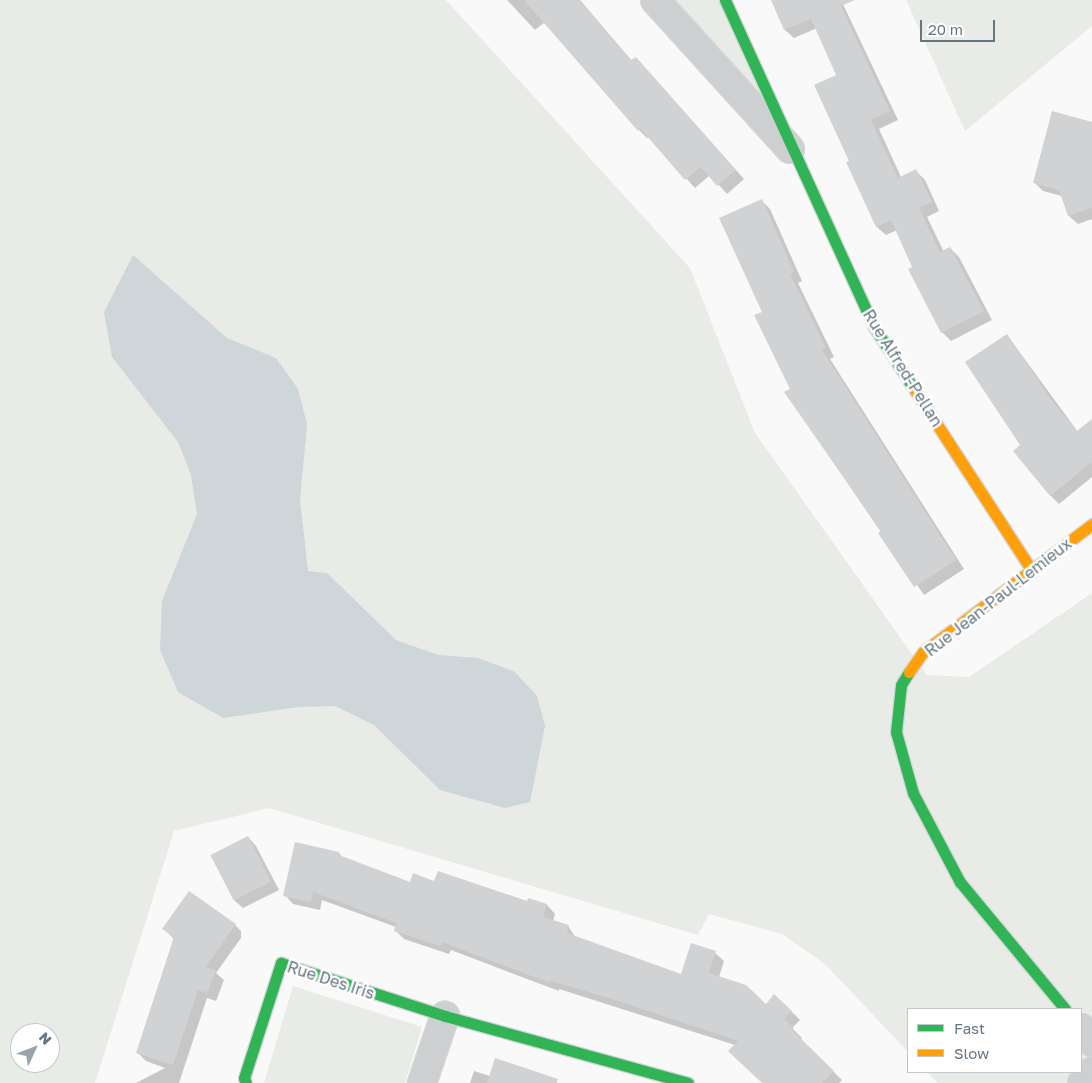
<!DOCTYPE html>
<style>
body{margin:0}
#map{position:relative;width:1092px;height:1083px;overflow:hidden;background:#f9f9f9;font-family:"Golos Text",sans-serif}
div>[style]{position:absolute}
.green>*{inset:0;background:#e8ebe6}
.water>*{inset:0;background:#ced6d9}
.shadow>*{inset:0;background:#0003}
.building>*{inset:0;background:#d0d2d3;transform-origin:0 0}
.roads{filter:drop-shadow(1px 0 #d5d6d7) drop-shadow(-1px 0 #d5d6d7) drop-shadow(0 1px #d5d6d7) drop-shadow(0 -1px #d5d6d7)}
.street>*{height:28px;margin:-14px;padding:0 14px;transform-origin:14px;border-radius:14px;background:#cecfd0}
.fast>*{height:11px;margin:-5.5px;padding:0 5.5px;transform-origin:5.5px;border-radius:5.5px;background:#30b455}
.slow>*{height:11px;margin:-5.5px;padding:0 5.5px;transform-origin:5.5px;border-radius:5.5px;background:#ff9f0a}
span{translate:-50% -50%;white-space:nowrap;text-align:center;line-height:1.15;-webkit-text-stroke:5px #fff;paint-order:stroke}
.street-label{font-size:16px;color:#657683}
.legend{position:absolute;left:907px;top:1008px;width:175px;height:65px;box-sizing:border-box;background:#fff;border:1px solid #c1c8cd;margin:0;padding:6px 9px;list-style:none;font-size:15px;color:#657683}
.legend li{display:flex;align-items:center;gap:10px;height:25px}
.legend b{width:25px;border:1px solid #c1c8cd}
.north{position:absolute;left:10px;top:1023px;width:50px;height:50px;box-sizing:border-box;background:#fff;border:1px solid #c1c8cd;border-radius:50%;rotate:47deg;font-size:14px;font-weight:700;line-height:20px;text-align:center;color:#657683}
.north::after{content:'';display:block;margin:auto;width:18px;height:22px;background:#99a4ac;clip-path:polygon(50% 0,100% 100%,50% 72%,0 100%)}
.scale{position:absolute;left:920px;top:20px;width:75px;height:22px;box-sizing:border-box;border:2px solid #657683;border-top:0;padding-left:6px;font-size:15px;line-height:18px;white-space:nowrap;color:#657683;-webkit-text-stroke:4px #fff;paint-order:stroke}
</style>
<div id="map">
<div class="green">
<i style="clip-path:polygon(evenodd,0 0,446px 0,690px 268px,755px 433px,927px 675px,969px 677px,1092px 593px,1092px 1083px,938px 1083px,927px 1072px,1081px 1072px,1081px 1009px,908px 1009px,908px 1052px,826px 965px,782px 934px,709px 914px,698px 935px,269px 808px,174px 831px,95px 1083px,0 1083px,0 0,20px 1033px,50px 1033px,50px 1063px,20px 1063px,20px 1033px)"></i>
<i style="clip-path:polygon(655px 0,725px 0,793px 153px)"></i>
<i style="clip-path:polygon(906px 0,1092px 0,1092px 26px,965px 131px)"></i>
<i style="clip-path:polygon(293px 986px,422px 1027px,405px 1083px,264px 1083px)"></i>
</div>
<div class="water">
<i style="clip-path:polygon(133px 255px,227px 338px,276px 358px,298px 389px,307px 424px,300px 500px,308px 571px,327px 573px,396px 640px,438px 655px,478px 658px,515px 672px,537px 696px,545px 726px,530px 802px,505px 808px,440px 790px,374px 725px,335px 706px,298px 707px,223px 718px,178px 692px,160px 650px,162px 601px,197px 514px,191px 475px,178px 442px,112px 357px,104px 312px)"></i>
</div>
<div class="shadow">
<i style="clip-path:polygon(507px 0,580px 0,632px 61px,644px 67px,744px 179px,727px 194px,710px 175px,695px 188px,649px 137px,647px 138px,639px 130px,545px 22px,535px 30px)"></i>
<i style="clip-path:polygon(772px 0,841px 0,898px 120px,879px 129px,901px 177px,916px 171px,925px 180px,939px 211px,927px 217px,944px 252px,950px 248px,959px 257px,992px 320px,951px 341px,942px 332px,910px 270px,914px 268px,897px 230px,886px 235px,877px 227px,838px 75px,817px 28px,794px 38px,785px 30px)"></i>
<i style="clip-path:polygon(1092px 123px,1092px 219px,1078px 224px,1069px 216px,1062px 196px,1043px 191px,1034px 182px)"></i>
<i style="clip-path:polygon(762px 201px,770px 209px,802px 281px,798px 283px,834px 357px,830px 359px,964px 569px,924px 595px,786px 393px,791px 389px,763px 312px)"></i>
<i style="clip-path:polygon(1007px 335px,1078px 432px,1092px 421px,1092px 477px,1059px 504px,1050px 495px,1022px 445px)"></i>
<i style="clip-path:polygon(248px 837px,256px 846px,279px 890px,243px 908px,234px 900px,211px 856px)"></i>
<i style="clip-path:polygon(339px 853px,343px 858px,411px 883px,435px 882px,547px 905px,555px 914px,553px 921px,568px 926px,576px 938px,682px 976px,715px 953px,724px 961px,719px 977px,766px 1005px,791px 1011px,800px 1020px,792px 1028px,802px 1038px,800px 1040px,842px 1080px,839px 1083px,764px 1083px,735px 1045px,559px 989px,559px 991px,451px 950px,449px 954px,404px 939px,395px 930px,396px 927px,322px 900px,320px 910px,293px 904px,285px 895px)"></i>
<i style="clip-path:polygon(232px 922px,241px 931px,241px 938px,216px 973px,224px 980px,216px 1001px,207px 998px,179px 1083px,136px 1083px,165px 1068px,146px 1061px,138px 1053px,174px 939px,164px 929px)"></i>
<i style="clip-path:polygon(474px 1071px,490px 1076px,533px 1083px,470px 1083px)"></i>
</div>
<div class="building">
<i style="clip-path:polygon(524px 0,579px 0,631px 60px,636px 57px,736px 170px,717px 186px,701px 167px,685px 180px,640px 128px,638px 131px)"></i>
<i style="clip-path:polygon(771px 0,855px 0,841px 6px,890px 111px,871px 120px,898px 178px,916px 169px,932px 202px,919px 208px,940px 252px,950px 247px,984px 311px,941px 333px,908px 269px,912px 267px,891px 220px,876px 227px,846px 162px,849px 161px,814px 85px,836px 75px,811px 19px,784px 30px)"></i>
<i style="clip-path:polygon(1052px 111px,1092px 122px,1092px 208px,1068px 216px,1059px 190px,1033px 183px)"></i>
<i style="clip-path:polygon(762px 199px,794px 272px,790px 274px,826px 348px,822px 350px,956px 560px,914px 587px,878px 533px,881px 531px,784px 392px,790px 389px,754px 315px,762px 312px,719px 218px)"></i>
<i style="clip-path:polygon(1007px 334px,1050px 398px,1077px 431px,1092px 419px,1092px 462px,1050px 496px,1013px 451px,1020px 445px,965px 362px)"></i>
<i style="left:248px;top:836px;width:51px;height:42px;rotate:63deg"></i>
<i style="clip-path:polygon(295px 842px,339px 852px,339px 855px,410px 882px,413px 873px,434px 881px,438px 871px,527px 901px,528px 898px,547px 904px,543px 917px,569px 925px,567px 933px,681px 974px,691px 943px,716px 951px,709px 973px,746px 985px,766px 1004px,774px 994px,792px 1011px,784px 1019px,794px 1028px,792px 1030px,834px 1071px,822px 1083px,762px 1083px,728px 1051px,738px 1041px,609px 998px,551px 981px,550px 983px,442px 942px,440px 946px,394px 931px,396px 923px,313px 892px,311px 902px,283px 896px)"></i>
<i style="clip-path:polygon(189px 891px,236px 924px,206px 967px,216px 971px,207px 993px,198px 990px,173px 1065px,136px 1053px,174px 937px,162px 929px)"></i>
<i style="clip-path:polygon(495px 1058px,558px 1079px,557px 1083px,487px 1083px)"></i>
</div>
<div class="roads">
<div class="street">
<i style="left:655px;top:0;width:201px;rotate:47.8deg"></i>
<i style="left:1081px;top:1028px;width:18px;rotate:52deg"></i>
<i style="left:422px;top:1083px;width:71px;rotate:-71.1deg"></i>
<i style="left:1082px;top:1083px;width:15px;rotate:-48deg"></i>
</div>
<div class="fast">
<i style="left:725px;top:0;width:359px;rotate:65.5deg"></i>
<i style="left:874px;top:327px;width:70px;rotate:57.2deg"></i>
<i style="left:909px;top:672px;width:15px;rotate:122deg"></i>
<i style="left:901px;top:685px;width:47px;rotate:96.1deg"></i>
<i style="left:896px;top:732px;width:63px;rotate:74.4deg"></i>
<i style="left:913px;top:793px;width:101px;rotate:62.2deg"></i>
<i style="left:960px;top:882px;width:165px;rotate:50.4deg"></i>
<i style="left:246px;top:1083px;width:5px;rotate:-112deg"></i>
<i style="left:244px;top:1078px;width:121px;rotate:-72.2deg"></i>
<i style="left:281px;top:963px;width:172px;rotate:17.9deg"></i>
<i style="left:445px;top:1016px;width:252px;rotate:15.4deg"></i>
</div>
<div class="slow">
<i style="left:912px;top:386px;width:221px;rotate:57deg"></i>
<i style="left:909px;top:672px;width:24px;rotate:-55deg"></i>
<i style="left:923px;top:652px;width:212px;rotate:-37.1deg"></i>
</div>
</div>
<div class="street-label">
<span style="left:903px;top:368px;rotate:58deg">Rue Alfred-Pellan</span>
<span style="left:998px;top:597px;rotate:-38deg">Rue Jean-Paul-Lemieux</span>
<span style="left:331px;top:980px;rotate:18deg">Rue Des Iris</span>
</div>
<ul class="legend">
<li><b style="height:6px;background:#30b455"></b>Fast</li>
<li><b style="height:6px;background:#ff9f0a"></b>Slow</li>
</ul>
<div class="north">N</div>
<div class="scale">20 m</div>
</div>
